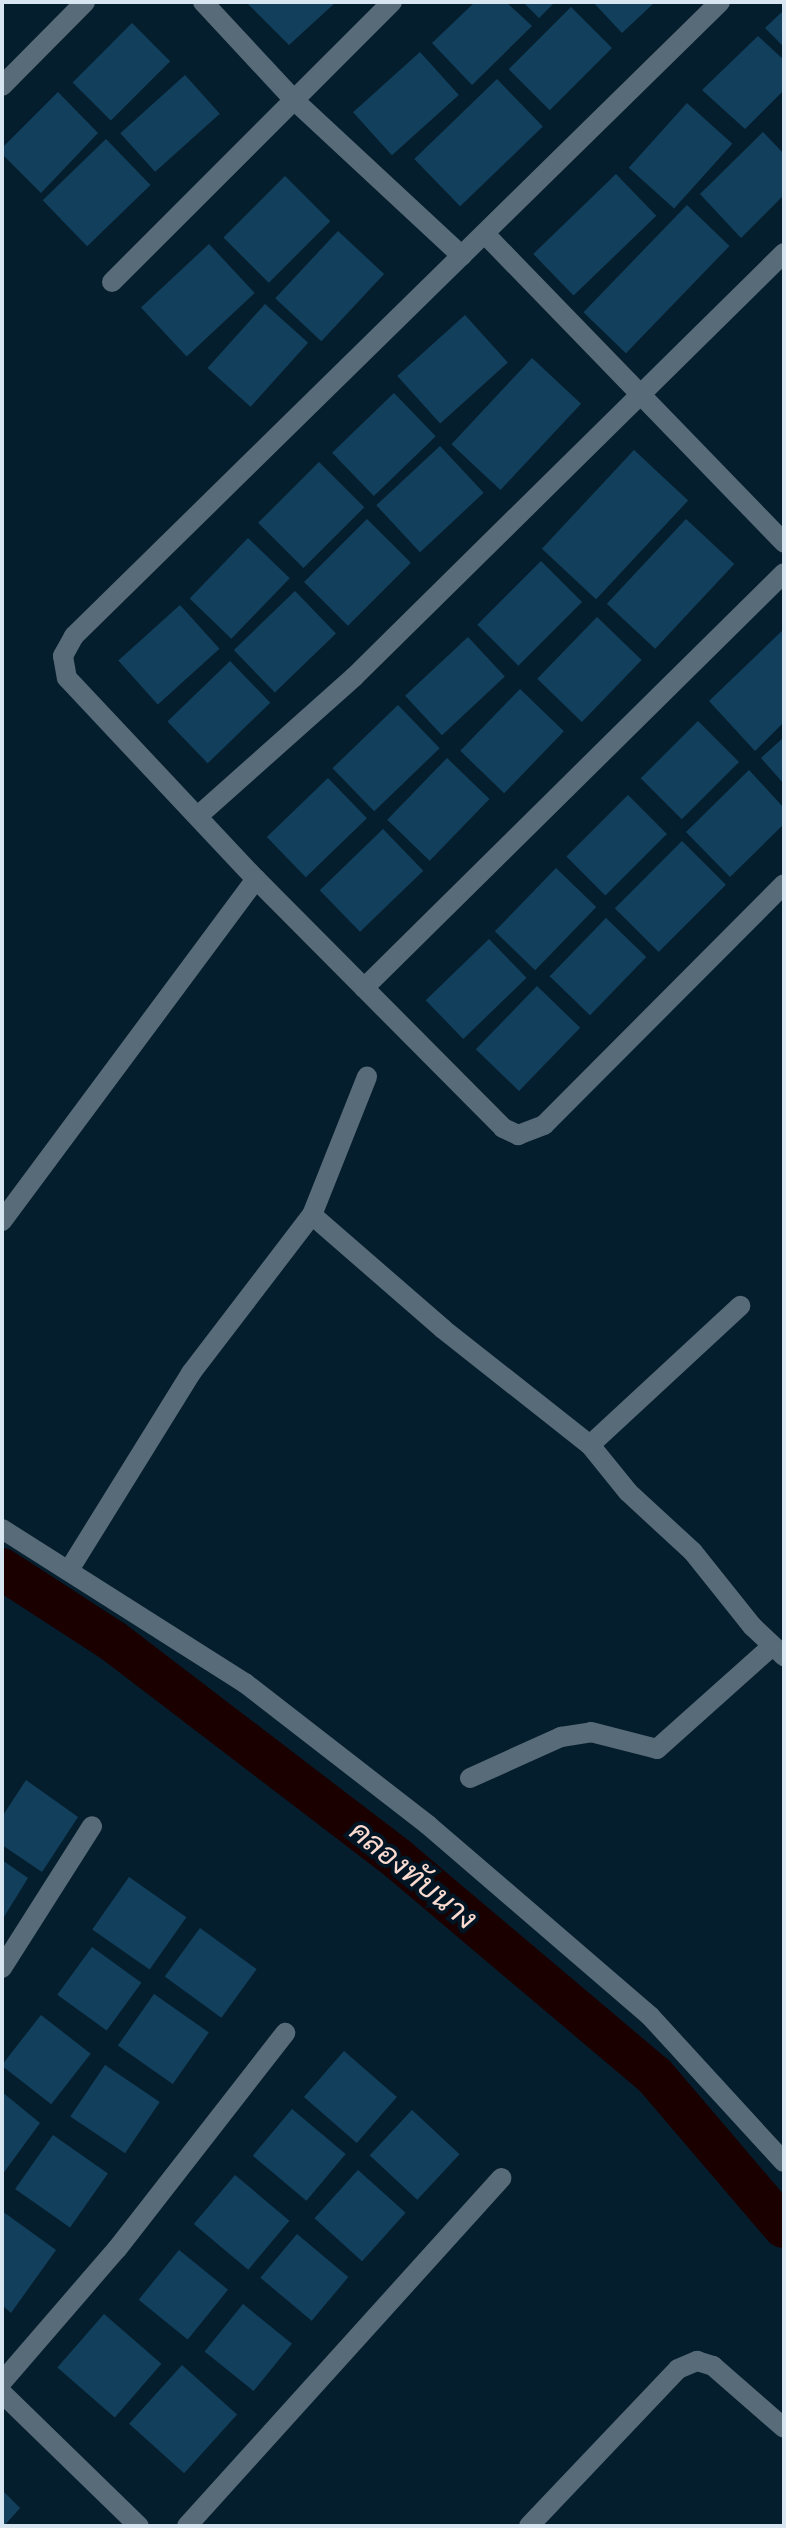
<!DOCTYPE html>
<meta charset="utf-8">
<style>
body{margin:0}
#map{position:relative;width:786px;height:2528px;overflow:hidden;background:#051e2e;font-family:Arial,Sarabun,sans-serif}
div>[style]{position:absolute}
.canal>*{height:42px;margin:-21px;padding:0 21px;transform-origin:21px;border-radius:21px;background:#1b0000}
.building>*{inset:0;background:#12405c;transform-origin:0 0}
.minor>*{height:20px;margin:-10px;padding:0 10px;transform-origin:10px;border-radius:10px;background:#586b78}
span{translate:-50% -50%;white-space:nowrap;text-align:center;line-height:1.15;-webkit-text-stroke:8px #001524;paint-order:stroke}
.water-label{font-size:30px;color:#fbdad0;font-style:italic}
.frame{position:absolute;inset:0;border:4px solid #d8e6f1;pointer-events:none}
</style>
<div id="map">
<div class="canal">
<i style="left:2px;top:1569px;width:132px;rotate:33deg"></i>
<i style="left:113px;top:1641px;width:359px;rotate:37.4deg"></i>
<i style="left:398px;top:1859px;width:335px;rotate:40.2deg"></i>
<i style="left:654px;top:2075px;width:200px;rotate:49.5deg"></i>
</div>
<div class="building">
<i style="clip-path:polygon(246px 2px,336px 2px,289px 45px)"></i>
<i style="clip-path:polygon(475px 2px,506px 2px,532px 26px,472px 85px,432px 43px)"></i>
<i style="clip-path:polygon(523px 2px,555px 2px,539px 18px)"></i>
<i style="clip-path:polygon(593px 2px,655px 2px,622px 33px)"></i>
<i style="left:571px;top:7px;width:58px;height:88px;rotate:45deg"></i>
<i style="clip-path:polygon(784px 10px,784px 47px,765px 28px)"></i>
<i style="left:132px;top:23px;width:54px;height:84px;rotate:45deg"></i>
<i style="clip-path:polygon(758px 36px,784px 60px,784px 90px,745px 129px,702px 90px)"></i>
<i style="left:420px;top:52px;width:58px;height:90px;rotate:48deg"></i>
<i style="left:185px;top:75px;width:52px;height:87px;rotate:48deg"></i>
<i style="left:497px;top:79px;width:66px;height:115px;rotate:46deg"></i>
<i style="clip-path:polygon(58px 92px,98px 133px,41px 193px,2px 154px,2px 148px)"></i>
<i style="left:687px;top:103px;width:61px;height:87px;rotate:42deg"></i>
<i style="clip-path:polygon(763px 132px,784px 154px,784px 195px,741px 238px,700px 194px)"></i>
<i style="left:106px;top:139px;width:64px;height:88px;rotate:46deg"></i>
<i style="left:616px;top:174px;width:58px;height:115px;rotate:46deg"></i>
<i style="left:285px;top:176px;width:64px;height:87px;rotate:45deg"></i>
<i style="left:687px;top:205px;width:59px;height:149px;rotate:44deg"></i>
<i style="left:338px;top:231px;width:63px;height:92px;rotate:43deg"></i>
<i style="left:209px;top:244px;width:67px;height:93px;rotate:47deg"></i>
<i style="left:265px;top:304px;width:58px;height:86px;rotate:42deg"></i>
<i style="left:465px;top:315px;width:64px;height:91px;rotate:48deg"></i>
<i style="left:532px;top:358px;width:67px;height:118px;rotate:43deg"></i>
<i style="left:394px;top:393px;width:60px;height:86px;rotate:46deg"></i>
<i style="left:440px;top:446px;width:64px;height:87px;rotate:47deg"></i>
<i style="left:634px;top:450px;width:74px;height:135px;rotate:43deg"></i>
<i style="left:319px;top:462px;width:64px;height:86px;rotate:45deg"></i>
<i style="left:367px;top:519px;width:62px;height:89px;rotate:45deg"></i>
<i style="left:686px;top:519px;width:66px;height:116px;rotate:43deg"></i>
<i style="left:248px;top:538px;width:58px;height:84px;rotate:44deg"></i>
<i style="left:541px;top:561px;width:58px;height:90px;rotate:45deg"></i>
<i style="left:295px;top:591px;width:59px;height:85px;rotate:46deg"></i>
<i style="left:180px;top:605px;width:59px;height:83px;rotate:48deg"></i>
<i style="left:597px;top:617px;width:62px;height:86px;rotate:44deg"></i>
<i style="clip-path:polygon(784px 629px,784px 722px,755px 751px,709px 701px)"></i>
<i style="left:468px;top:637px;width:54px;height:86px;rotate:47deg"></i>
<i style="left:230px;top:661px;width:58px;height:87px;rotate:46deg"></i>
<i style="left:520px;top:689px;width:61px;height:86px;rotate:44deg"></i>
<i style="left:398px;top:705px;width:60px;height:91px;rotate:46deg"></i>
<i style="left:698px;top:721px;width:58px;height:81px;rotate:45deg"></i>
<i style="clip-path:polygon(784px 737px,784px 784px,761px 758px)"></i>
<i style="left:447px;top:758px;width:59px;height:86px;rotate:44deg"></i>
<i style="clip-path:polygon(749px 770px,784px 808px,784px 824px,730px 877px,686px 832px)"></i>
<i style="left:328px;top:778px;width:56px;height:85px;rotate:46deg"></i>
<i style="left:628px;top:795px;width:55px;height:87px;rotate:45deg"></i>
<i style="left:383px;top:829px;width:58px;height:88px;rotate:46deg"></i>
<i style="left:682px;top:841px;width:62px;height:95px;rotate:45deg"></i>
<i style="left:556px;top:868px;width:56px;height:88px;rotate:44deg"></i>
<i style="left:606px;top:918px;width:56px;height:81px;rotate:44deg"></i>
<i style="left:489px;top:939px;width:54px;height:88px;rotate:46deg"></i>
<i style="left:537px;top:986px;width:60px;height:88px;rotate:44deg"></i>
<i style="clip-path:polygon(26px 1780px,78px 1817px,42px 1872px,2px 1845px,2px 1817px)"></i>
<i style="clip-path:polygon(2px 1860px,28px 1878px,2px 1920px)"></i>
<i style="left:129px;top:1877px;width:70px;height:64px;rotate:35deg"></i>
<i style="left:200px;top:1928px;width:70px;height:60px;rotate:36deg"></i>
<i style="left:92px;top:1947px;width:61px;height:59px;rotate:36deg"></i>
<i style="left:154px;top:1994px;width:67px;height:63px;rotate:35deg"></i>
<i style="left:41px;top:2015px;width:63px;height:64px;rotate:38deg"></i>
<i style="left:344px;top:2051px;width:70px;height:61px;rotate:41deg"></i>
<i style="left:105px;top:2065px;width:66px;height:62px;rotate:34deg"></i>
<i style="clip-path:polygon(2px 2092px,40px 2123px,2px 2175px)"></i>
<i style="left:292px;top:2109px;width:70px;height:61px;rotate:40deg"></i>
<i style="left:412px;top:2110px;width:65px;height:62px;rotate:43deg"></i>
<i style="left:53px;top:2135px;width:67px;height:66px;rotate:35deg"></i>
<i style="left:358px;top:2170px;width:64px;height:65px;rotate:42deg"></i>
<i style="left:235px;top:2175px;width:71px;height:64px;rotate:40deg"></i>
<i style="clip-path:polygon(2px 2211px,56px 2250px,11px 2313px,2px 2305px)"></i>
<i style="left:297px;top:2234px;width:67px;height:57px;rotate:40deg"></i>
<i style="left:179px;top:2250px;width:63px;height:64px;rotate:39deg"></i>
<i style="left:243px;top:2304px;width:63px;height:61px;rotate:39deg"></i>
<i style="left:104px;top:2314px;width:76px;height:71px;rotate:41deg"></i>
<i style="left:182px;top:2365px;width:74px;height:79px;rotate:42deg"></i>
<i style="clip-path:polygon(2px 2490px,20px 2508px,4px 2526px,2px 2526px)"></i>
</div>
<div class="minor">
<i style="left:203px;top:2px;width:134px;rotate:47.1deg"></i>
<i style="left:294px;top:100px;width:229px;rotate:42.9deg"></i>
<i style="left:720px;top:2px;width:905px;rotate:135.54deg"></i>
<i style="left:74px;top:636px;width:23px;rotate:119deg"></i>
<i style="left:63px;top:656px;width:22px;rotate:80deg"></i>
<i style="left:67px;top:678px;width:276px;rotate:46.8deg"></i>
<i style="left:256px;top:879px;width:351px;rotate:45.2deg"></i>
<i style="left:503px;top:1128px;width:17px;rotate:25deg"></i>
<i style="left:518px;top:1135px;width:28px;rotate:-21deg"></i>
<i style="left:544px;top:1125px;width:340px;rotate:-45.1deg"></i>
<i style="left:2px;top:86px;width:118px;rotate:-45.3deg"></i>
<i style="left:485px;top:234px;width:430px;rotate:45.9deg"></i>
<i style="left:112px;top:282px;width:396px;rotate:-45deg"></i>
<i style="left:198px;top:816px;width:209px;rotate:-41.7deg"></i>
<i style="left:354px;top:677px;width:604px;rotate:-44.6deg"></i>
<i style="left:364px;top:988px;width:590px;rotate:-44.66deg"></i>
<i style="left:312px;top:1215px;width:174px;rotate:41deg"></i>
<i style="left:443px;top:1329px;width:187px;rotate:38.3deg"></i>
<i style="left:590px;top:1445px;width:60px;rotate:51deg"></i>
<i style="left:628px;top:1492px;width:88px;rotate:42.7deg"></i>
<i style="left:693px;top:1552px;width:95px;rotate:51.4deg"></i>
<i style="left:752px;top:1626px;width:44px;rotate:43.2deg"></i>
<i style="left:2px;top:1221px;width:426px;rotate:-53.4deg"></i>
<i style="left:590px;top:1445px;width:205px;rotate:-42.8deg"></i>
<i style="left:2px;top:1529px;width:288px;rotate:32.4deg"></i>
<i style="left:245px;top:1683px;width:232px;rotate:37.8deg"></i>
<i style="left:428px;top:1825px;width:293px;rotate:40.7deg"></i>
<i style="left:650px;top:2016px;width:198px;rotate:47.5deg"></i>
<i style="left:69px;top:1570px;width:232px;rotate:-58.2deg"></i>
<i style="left:191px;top:1373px;width:199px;rotate:-52.6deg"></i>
<i style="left:312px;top:1215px;width:149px;rotate:-68.3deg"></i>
<i style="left:470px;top:1778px;width:100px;rotate:-24.3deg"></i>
<i style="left:561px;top:1737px;width:30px;rotate:-9deg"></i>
<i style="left:591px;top:1732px;width:68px;rotate:14.4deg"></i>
<i style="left:657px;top:1749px;width:153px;rotate:-41.8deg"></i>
<i style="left:2px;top:1968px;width:168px;rotate:-57.6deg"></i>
<i style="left:2px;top:2382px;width:176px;rotate:-49.2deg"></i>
<i style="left:117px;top:2249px;width:274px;rotate:-52.1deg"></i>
<i style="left:2px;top:2393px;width:191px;rotate:44.2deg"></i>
<i style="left:187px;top:2526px;width:469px;rotate:-47.9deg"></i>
<i style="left:529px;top:2526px;width:216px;rotate:-46.5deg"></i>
<i style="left:678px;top:2369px;width:21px;rotate:-23deg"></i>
<i style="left:697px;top:2361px;width:17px;rotate:17deg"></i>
<i style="left:713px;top:2366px;width:94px;rotate:41.1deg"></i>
</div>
<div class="water-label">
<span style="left:413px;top:1875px;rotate:39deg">คลองทับนาง</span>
</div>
<div class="frame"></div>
</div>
